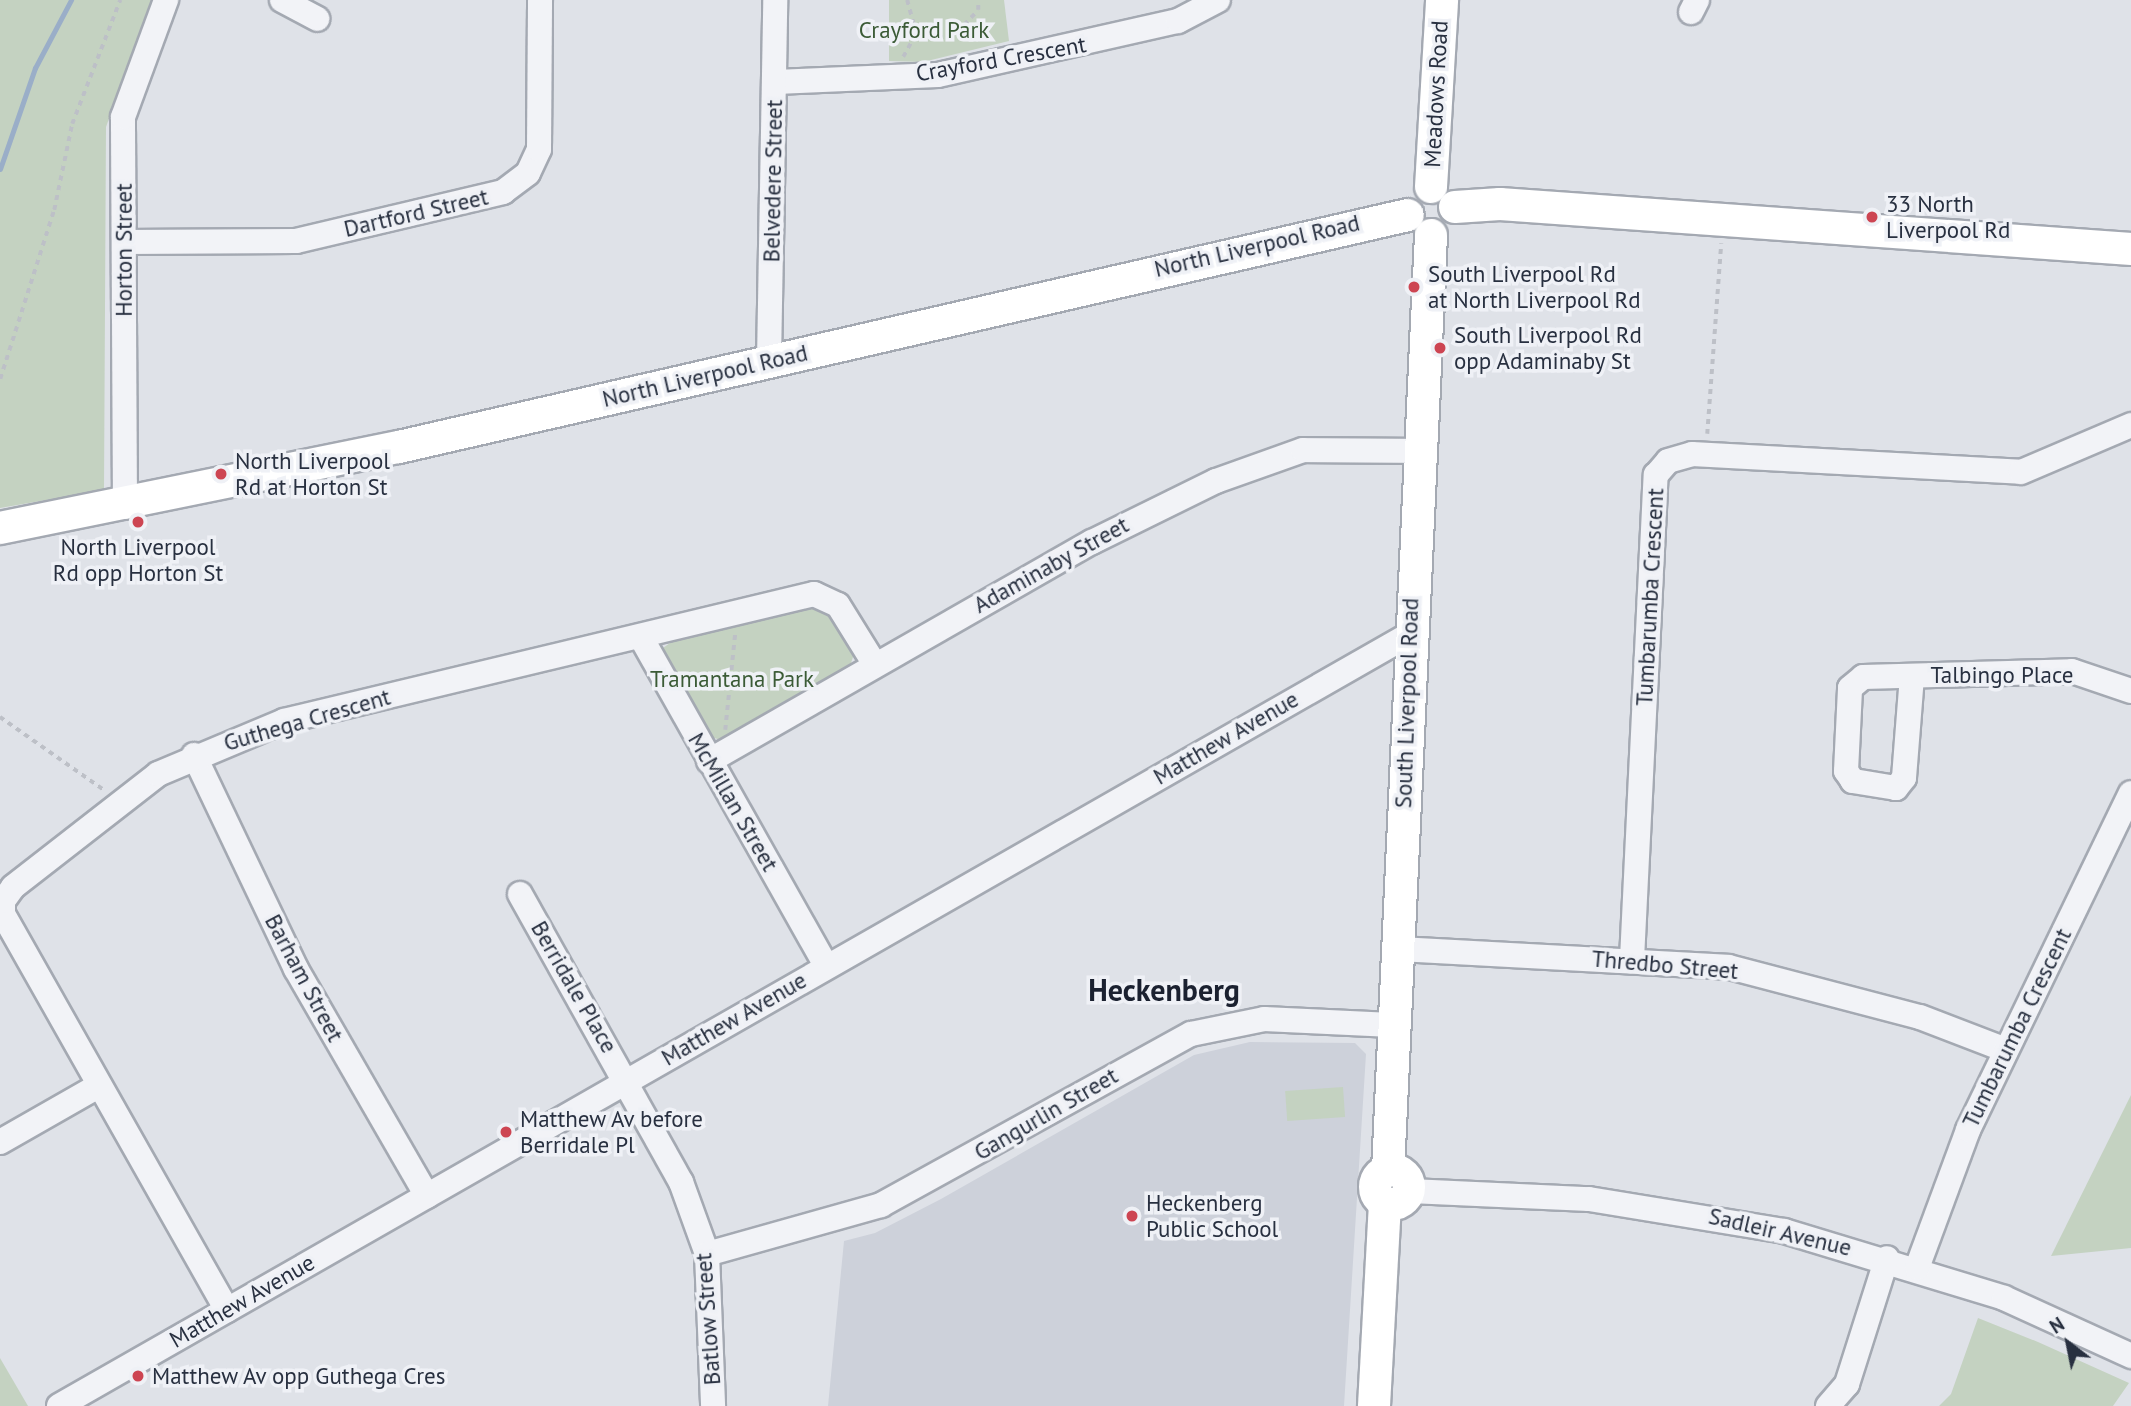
<!DOCTYPE html>
<style>
body{margin:0}
#map{position:relative;width:2131px;height:1406px;overflow:hidden;background:#dfe2e8;font-family:"PT Sans",sans-serif}
div>[style]{position:absolute}
.built>*{inset:0;background:#cdd1da}
.green>*{inset:0;background:#c4d2c1;transform-origin:0 0}
.stream>*{height:5px;margin:-2.5px;padding:0 2.5px;transform-origin:2.5px;border-radius:2.5px;background:#9aaec8}
.path>*{height:3.5px;margin-top:-1.75px;transform-origin:0;background:repeating-linear-gradient(90deg,#bdc0c7 0 5px,transparent 0 10px)}
.roads{filter:drop-shadow(2px 0 #a4a9b2) drop-shadow(-2px 0 #a4a9b2) drop-shadow(0 2px #a4a9b2) drop-shadow(0 -2px #a4a9b2)}
.minor>*{height:24px;margin:-12px;padding:0 12px;transform-origin:12px;border-radius:12px;background:#f2f3f7}
.major>*{height:32px;margin:-16px;padding:0 16px;transform-origin:16px;border-radius:16px;background:#fff}
.major>.ring{margin:-16px;padding:0;box-sizing:content-box;background:none;border:32px solid #fff;border-radius:50%}
.dots>*{width:19px;height:19px;translate:-50% -50%;box-sizing:border-box;border:4px solid #eff1f6;border-radius:50%}
span{translate:-50% -50%;white-space:nowrap;text-align:center;line-height:1.15;-webkit-text-stroke:7px #eff1f6;paint-order:stroke}
.park-label{font-size:23px;color:#3b5b36}
.street-label{font-size:23px;color:#283040}
.poi-label{font-size:23px;color:#283040}
.left{translate:0 -50%;text-align:left}
.district-label{font-size:30px;color:#1b2130;font-weight:700}
.north{position:absolute;left:2033px;top:1308px;width:70px;height:70px;-webkit-text-stroke:5px #eff1f6;paint-order:stroke;rotate:328deg;font-size:19px;font-weight:700;line-height:28px;text-align:center;color:#283040}
.north::after{content:'';display:block;margin:auto;width:24px;height:32px;background:#283040;clip-path:polygon(50% 0,100% 100%,50% 72%,0 100%)}
</style>
<div id="map">
<div class="built">
<i style="clip-path:polygon(1250px 1042px,1355px 1043px,1366px 1054px,1344px 1406px,828px 1406px,844px 1241px,875px 1233px,941px 1199px,1194px 1055px)"></i>
</div>
<div class="green">
<i style="clip-path:polygon(0 0,151px 0,106px 127px,104px 490px,0 508px)"></i>
<i style="clip-path:polygon(889px 0,1004px 0,1009px 41px,923px 62px,889px 61px)"></i>
<i style="clip-path:polygon(815px 607px,830px 611px,854px 654px,848px 672px,726px 742px,703px 734px,661px 655px,663px 648px,677px 638px)"></i>
<i style="left:1343px;top:1087px;width:30px;height:58px;rotate:86deg"></i>
<i style="clip-path:polygon(2131px 1095px,2131px 1248px,2051px 1256px)"></i>
<i style="clip-path:polygon(1978px 1318px,2038px 1342px,2129px 1383px,2113px 1406px,1939px 1406px,1951px 1394px)"></i>
<i style="clip-path:polygon(0 1358px,28px 1406px,0 1406px)"></i>
</div>
<div class="stream">
<i style="left:0;top:169px;width:107px;rotate:-70.9deg"></i>
<i style="left:35px;top:68px;width:77px;rotate:-62.1deg"></i>
</div>
<div class="path">
<i style="left:917px;top:34px;width:21px;rotate:11deg"></i>
<i style="left:938px;top:38px;width:20px;rotate:-18deg"></i>
<i style="left:957px;top:32px;width:30px;rotate:-46deg"></i>
<i style="left:978px;top:10px;width:10px;rotate:-90deg"></i>
<i style="left:903px;top:57px;width:26px;rotate:-61deg"></i>
<i style="left:916px;top:34px;width:35px;rotate:-105deg"></i>
<i style="left:0;top:379px;width:177px;rotate:-72.3deg"></i>
<i style="left:54px;top:210px;width:88px;rotate:-78.2deg"></i>
<i style="left:72px;top:124px;width:133px;rotate:-68.8deg"></i>
<i style="left:1707px;top:434px;width:191px;rotate:-85.8deg"></i>
<i style="left:0;top:717px;width:127px;rotate:35.1deg"></i>
<i style="left:725px;top:730px;width:97px;rotate:-84.1deg"></i>
</div>
<div class="roads">
<div class="minor">
<i style="left:282px;top:0;width:40px;rotate:28deg"></i>
<i style="left:1691px;top:12px;width:13px;rotate:-63deg"></i>
<i style="left:776px;top:82px;width:162px;rotate:-2.5deg"></i>
<i style="left:938px;top:75px;width:246px;rotate:-12.7deg"></i>
<i style="left:1178px;top:21px;width:45px;rotate:-27.7deg"></i>
<i style="left:124px;top:242px;width:172px;rotate:-0.3deg"></i>
<i style="left:296px;top:241px;width:213px;rotate:-13.3deg"></i>
<i style="left:503px;top:192px;width:31px;rotate:-37deg"></i>
<i style="left:528px;top:173px;width:26px;rotate:-65deg"></i>
<i style="left:539px;top:149px;width:149px;rotate:-89.6deg"></i>
<i style="left:769px;top:361px;width:361px;rotate:-89deg"></i>
<i style="left:125px;top:507px;width:390px;rotate:-90.3deg"></i>
<i style="left:123px;top:117px;width:125px;rotate:-69.8deg"></i>
<i style="left:642px;top:639px;width:375px;rotate:60.6deg"></i>
<i style="left:1912px;top:676px;width:102px;rotate:94.5deg"></i>
<i style="left:1904px;top:778px;width:13px;rotate:129deg"></i>
<i style="left:1896px;top:788px;width:44px;rotate:-170.8deg"></i>
<i style="left:1853px;top:781px;width:12px;rotate:-125deg"></i>
<i style="left:1846px;top:771px;width:83px;rotate:-87.2deg"></i>
<i style="left:1850px;top:688px;width:17px;rotate:-40deg"></i>
<i style="left:1863px;top:677px;width:209px;rotate:-1.6deg"></i>
<i style="left:2072px;top:671px;width:62px;rotate:18.7deg"></i>
<i style="left:194px;top:755px;width:237px;rotate:64.5deg"></i>
<i style="left:296px;top:969px;width:262px;rotate:60deg"></i>
<i style="left:709px;top:761px;width:441px;rotate:-29.8deg"></i>
<i style="left:1092px;top:542px;width:138px;rotate:-26.2deg"></i>
<i style="left:1216px;top:481px;width:92px;rotate:-19.6deg"></i>
<i style="left:1303px;top:450px;width:115px;rotate:0.5deg"></i>
<i style="left:520px;top:894px;width:330px;rotate:60.8deg"></i>
<i style="left:681px;top:1182px;width:77px;rotate:70.1deg"></i>
<i style="left:707px;top:1254px;width:152px;rotate:87.7deg"></i>
<i style="left:1397px;top:949px;width:332px;rotate:3.1deg"></i>
<i style="left:1729px;top:967px;width:197px;rotate:14.7deg"></i>
<i style="left:1920px;top:1017px;width:92px;rotate:21deg"></i>
<i style="left:1632px;top:959px;width:485px;rotate:-87.2deg"></i>
<i style="left:1656px;top:475px;width:18px;rotate:-49deg"></i>
<i style="left:1668px;top:461px;width:25px;rotate:-16deg"></i>
<i style="left:1692px;top:454px;width:329px;rotate:3.1deg"></i>
<i style="left:2021px;top:472px;width:120px;rotate:-23.1deg"></i>
<i style="left:0;top:1142px;width:113px;rotate:-29.7deg"></i>
<i style="left:1410px;top:1191px;width:179px;rotate:2.6deg"></i>
<i style="left:1589px;top:1199px;width:198px;rotate:9.3deg"></i>
<i style="left:1784px;top:1231px;width:230px;rotate:16.9deg"></i>
<i style="left:2004px;top:1298px;width:140px;rotate:24.5deg"></i>
<i style="left:707px;top:1254px;width:181px;rotate:-15.7deg"></i>
<i style="left:881px;top:1205px;width:354px;rotate:-28.9deg"></i>
<i style="left:1191px;top:1034px;width:75px;rotate:-11.6deg"></i>
<i style="left:1264px;top:1019px;width:128px;rotate:2.7deg"></i>
<i style="left:1917px;top:1268px;width:147px;rotate:-69.7deg"></i>
<i style="left:1968px;top:1130px;width:374px;rotate:-64.2deg"></i>
<i style="left:227px;top:1310px;width:455px;rotate:-119.5deg"></i>
<i style="left:3px;top:914px;width:13px;rotate:-90deg"></i>
<i style="left:3px;top:901px;width:17px;rotate:-54deg"></i>
<i style="left:13px;top:887px;width:184px;rotate:-37.9deg"></i>
<i style="left:158px;top:774px;width:137px;rotate:-22.8deg"></i>
<i style="left:284px;top:721px;width:545px;rotate:-13.48deg"></i>
<i style="left:814px;top:594px;width:26px;rotate:25deg"></i>
<i style="left:838px;top:605px;width:68px;rotate:58.2deg"></i>
<i style="left:59px;top:1406px;width:1556px;rotate:-29.74deg"></i>
<i style="left:1828px;top:1406px;width:29px;rotate:-49deg"></i>
<i style="left:1847px;top:1384px;width:132px;rotate:-72.4deg"></i>
</div>
<div class="major">
<i style="left:1431px;top:187px;width:187px;rotate:-86.6deg"></i>
<i style="left:1455px;top:207px;width:45px;rotate:-3.8deg"></i>
<i style="left:1500px;top:204px;width:633px;rotate:4.08deg"></i>
<i style="left:0;top:528px;width:407px;rotate:-11.5deg"></i>
<i style="left:399px;top:447px;width:1035px;rotate:-12.95deg"></i>
<i class="ring" style="left:1375px;top:1170px;width:2px;height:2px"></i>
<i style="left:1388px;top:1171px;width:937px;rotate:-87.37deg"></i>
<i style="left:1374px;top:1406px;width:203px;rotate:-86.9deg"></i>
</div>
</div>
<div class="dots">
<i style="left:1872px;top:217px;background:#cd4552"></i>
<i style="left:1414px;top:287px;background:#cd4552"></i>
<i style="left:1440px;top:348px;background:#cd4552"></i>
<i style="left:221px;top:474px;background:#cd4552"></i>
<i style="left:138px;top:522px;background:#cd4552"></i>
<i style="left:506px;top:1132px;background:#cd4552"></i>
<i style="left:1132px;top:1216px;background:#cd4552"></i>
<i style="left:138px;top:1376px;background:#cd4552"></i>
</div>
<div class="park-label">
<span style="left:924px;top:30px">Crayford Park</span>
<span style="left:732px;top:679px">Tramantana Park</span>
</div>
<div class="street-label">
<span style="left:1001px;top:59px;rotate:-10deg">Crayford Crescent</span>
<span style="left:1436px;top:94px;rotate:-87deg">Meadows Road</span>
<span style="left:773px;top:181px;rotate:-89deg">Belvedere Street</span>
<span style="left:416px;top:213px;rotate:-13deg">Dartford Street</span>
<span style="left:1257px;top:246px;rotate:-13deg">North Liverpool Road</span>
<span style="left:124px;top:250px;rotate:-90deg">Horton Street</span>
<span style="left:705px;top:376px;rotate:-13deg">North Liverpool Road</span>
<span style="left:1051px;top:565px;rotate:-29deg">Adaminaby Street</span>
<span style="left:1650px;top:597px;rotate:-87deg">Tumbarumba Crescent</span>
<span style="left:2002px;top:675px">Talbingo Place</span>
<span style="left:1407px;top:703px;rotate:-88deg">South Liverpool Road</span>
<span style="left:307px;top:720px;rotate:-16deg">Guthega Crescent</span>
<span style="left:1226px;top:738px;rotate:-30deg">Matthew Avenue</span>
<span style="left:733px;top:802px;rotate:60deg">McMillan Street</span>
<span style="left:1665px;top:965px;rotate:5deg">Thredbo Street</span>
<span style="left:304px;top:978px;rotate:62deg">Barham Street</span>
<span style="left:574px;top:987px;rotate:60deg">Berridale Place</span>
<span style="left:734px;top:1019px;rotate:-30deg">Matthew Avenue</span>
<span style="left:2017px;top:1028px;rotate:-64deg">Tumbarumba Crescent</span>
<span style="left:1046px;top:1114px;rotate:-30deg">Gangurlin Street</span>
<span style="left:1780px;top:1232px;rotate:13deg">Sadleir Avenue</span>
<span style="left:242px;top:1301px;rotate:-30deg">Matthew Avenue</span>
<span style="left:708px;top:1319px;rotate:-94deg">Batlow Street</span>
</div>
<div class="poi-label">
<span class="left" style="left:1886px;top:217px">33 North<br>Liverpool Rd</span>
<span class="left" style="left:1428px;top:287px">South Liverpool Rd<br>at North Liverpool Rd</span>
<span class="left" style="left:1454px;top:348px">South Liverpool Rd<br>opp Adaminaby St</span>
<span class="left" style="left:235px;top:474px">North Liverpool<br>Rd at Horton St</span>
<span style="left:138px;top:560px">North Liverpool<br>Rd opp Horton St</span>
<span class="left" style="left:520px;top:1132px">Matthew Av before<br>Berridale Pl</span>
<span class="left" style="left:1146px;top:1216px">Heckenberg<br>Public School</span>
<span class="left" style="left:152px;top:1376px">Matthew Av opp Guthega Cres</span>
</div>
<div class="district-label">
<span style="left:1164px;top:990px">Heckenberg</span>
</div>
<div class="north">N</div>
</div>
